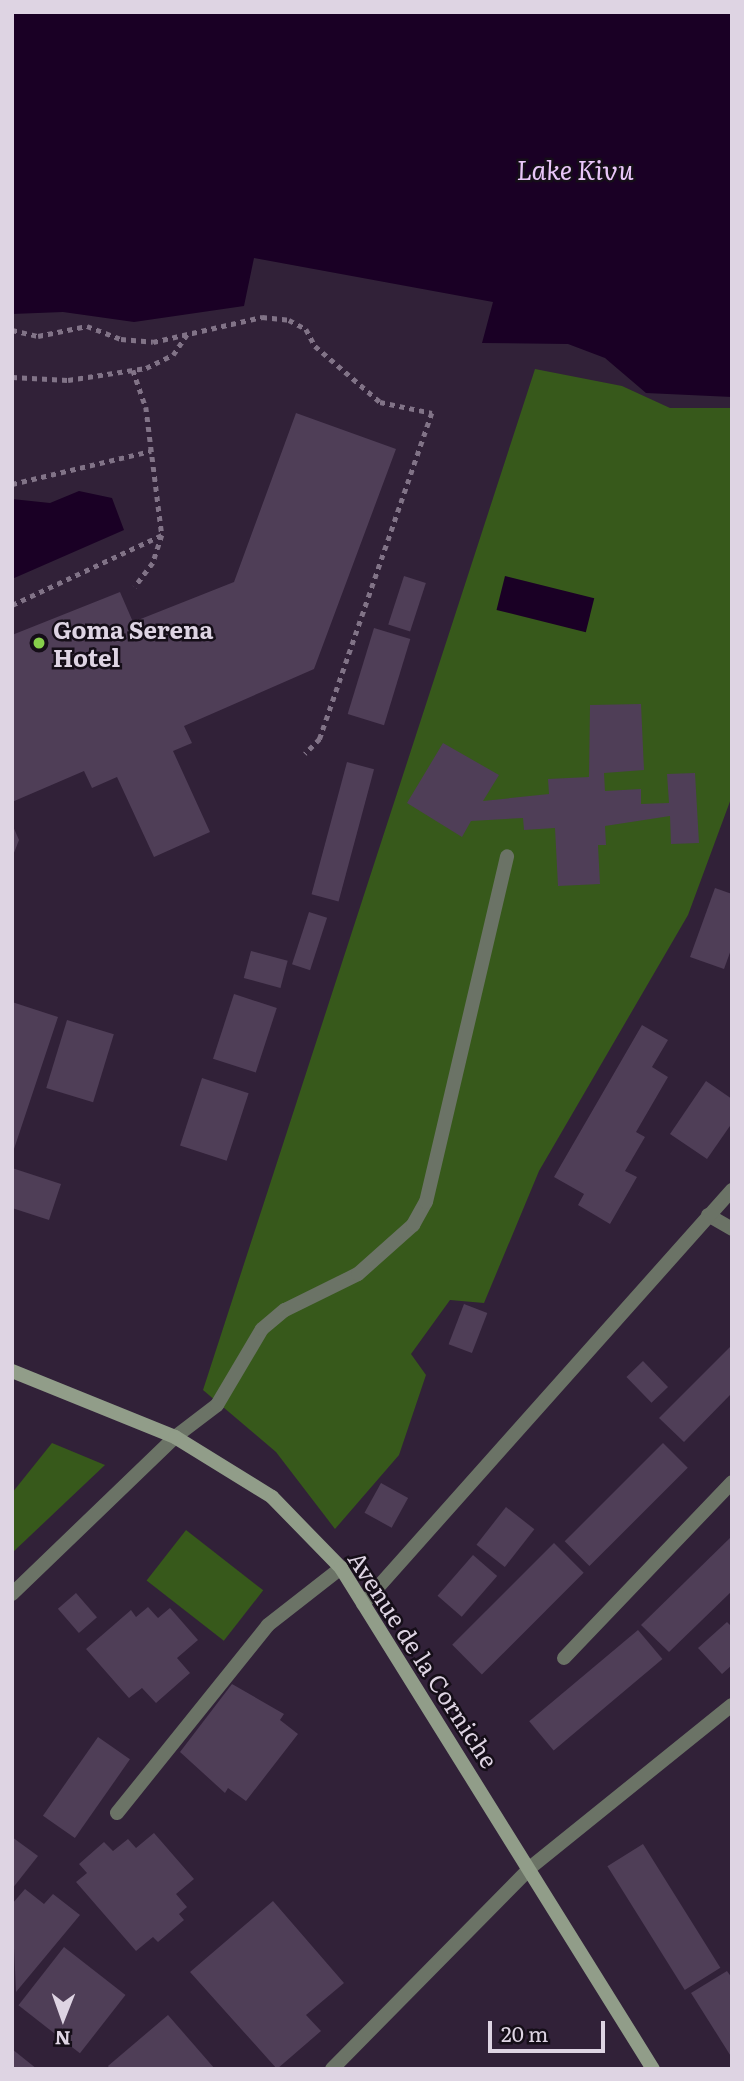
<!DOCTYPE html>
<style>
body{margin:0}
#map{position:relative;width:744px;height:2081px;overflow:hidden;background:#312138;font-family:Literata,serif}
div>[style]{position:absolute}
.green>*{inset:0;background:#37591b;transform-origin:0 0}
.water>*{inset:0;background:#1a0025;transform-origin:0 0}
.building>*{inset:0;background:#4f3e57;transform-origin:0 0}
.path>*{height:4.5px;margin-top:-2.25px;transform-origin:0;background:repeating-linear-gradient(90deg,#817387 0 5px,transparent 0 10px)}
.lane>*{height:14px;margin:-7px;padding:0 7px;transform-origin:7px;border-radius:7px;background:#6b7366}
.street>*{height:14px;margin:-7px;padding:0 7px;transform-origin:7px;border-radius:7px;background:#6b7366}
.secondary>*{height:14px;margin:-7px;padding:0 7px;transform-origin:7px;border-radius:7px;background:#919d89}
.dots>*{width:19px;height:19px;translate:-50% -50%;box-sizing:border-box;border:4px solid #150e18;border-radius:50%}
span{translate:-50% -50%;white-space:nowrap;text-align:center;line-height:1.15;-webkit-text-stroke:5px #150e18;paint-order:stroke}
.poi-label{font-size:24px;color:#ded4e3;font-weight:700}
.left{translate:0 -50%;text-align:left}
.street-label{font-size:24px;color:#ded4e3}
.water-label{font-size:26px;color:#e9c6f9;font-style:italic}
.frame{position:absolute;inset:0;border:14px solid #ded4e3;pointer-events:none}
.north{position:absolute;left:28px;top:1983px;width:70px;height:70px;-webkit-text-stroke:5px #150e18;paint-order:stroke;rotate:181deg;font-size:19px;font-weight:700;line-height:28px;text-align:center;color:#ded4e3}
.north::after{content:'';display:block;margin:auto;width:24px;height:32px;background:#ded4e3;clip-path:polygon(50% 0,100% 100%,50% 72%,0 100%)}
.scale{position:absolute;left:488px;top:2021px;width:117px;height:32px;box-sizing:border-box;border:4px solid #ded4e3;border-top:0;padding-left:9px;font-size:21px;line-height:24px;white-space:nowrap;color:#ded4e3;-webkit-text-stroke:5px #150e18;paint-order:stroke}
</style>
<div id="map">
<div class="green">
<i style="clip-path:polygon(535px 369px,622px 386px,670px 408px,732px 408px,732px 796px,688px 915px,539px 1171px,484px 1303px,450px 1300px,411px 1354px,426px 1375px,399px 1455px,335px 1529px,276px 1452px,203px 1390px)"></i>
<i style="clip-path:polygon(52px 1443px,105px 1465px,12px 1553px,12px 1493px)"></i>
<i style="left:186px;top:1530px;width:98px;height:64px;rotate:38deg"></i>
</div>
<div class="water">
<i style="clip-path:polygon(12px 12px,732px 12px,732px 397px,646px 393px,605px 358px,568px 344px,482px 343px,493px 302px,254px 258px,244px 306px,134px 322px,63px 312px,12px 314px)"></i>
<i style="clip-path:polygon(79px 491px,112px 498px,124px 530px,12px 579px,12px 499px,50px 503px)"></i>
<i style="left:505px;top:576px;width:92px;height:35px;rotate:14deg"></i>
</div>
<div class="building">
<i style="clip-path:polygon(296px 413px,396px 449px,314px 669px,184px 726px,192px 743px,173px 751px,210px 832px,154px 857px,117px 777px,92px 788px,84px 771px,12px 802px,12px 635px,120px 592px,133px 622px,234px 582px)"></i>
<i style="left:404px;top:576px;width:23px;height:51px;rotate:18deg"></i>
<i style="left:374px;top:628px;width:38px;height:90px;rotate:17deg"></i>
<i style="clip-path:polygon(641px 704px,644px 770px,604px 773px,605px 791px,641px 789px,641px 804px,669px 803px,667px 774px,695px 773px,699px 843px,671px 844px,670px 816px,605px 826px,606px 845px,598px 845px,600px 884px,558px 886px,555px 828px,524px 830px,523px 818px,471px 821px,462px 837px,407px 803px,443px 743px,499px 775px,483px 801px,549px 794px,548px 779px,589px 777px,590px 705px)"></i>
<i style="left:347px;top:762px;width:28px;height:137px;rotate:15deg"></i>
<i style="clip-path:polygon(12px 824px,19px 840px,12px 858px)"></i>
<i style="clip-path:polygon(715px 888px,732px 894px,732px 947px,724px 969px,690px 957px)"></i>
<i style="left:309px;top:912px;width:19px;height:55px;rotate:18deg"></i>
<i style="left:251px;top:951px;width:38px;height:28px;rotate:15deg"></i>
<i style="left:234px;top:994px;width:45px;height:68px;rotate:18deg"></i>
<i style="clip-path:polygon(12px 1002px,58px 1017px,13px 1152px,12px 1152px)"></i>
<i style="left:67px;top:1020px;width:49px;height:71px;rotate:17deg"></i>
<i style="clip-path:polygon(642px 1025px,668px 1040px,652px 1067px,668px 1077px,636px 1132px,645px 1137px,625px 1171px,637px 1177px,610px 1224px,578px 1205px,584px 1194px,554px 1177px)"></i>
<i style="left:202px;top:1078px;width:49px;height:71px;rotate:18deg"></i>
<i style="clip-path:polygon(706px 1081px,732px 1099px,732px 1123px,707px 1159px,670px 1134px)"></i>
<i style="clip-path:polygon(12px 1168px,61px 1184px,49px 1220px,12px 1208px)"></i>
<i style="left:464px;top:1304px;width:25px;height:43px;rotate:21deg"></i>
<i style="clip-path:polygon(732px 1345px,732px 1393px,684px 1442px,659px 1418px)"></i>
<i style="left:643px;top:1361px;width:36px;height:23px;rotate:46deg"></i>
<i style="left:663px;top:1443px;width:35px;height:139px;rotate:45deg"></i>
<i style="left:381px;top:1483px;width:31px;height:34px;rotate:29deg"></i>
<i style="left:506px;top:1507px;width:36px;height:48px;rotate:38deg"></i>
<i style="clip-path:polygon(732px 1536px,732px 1591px,669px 1652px,641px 1625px)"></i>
<i style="left:554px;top:1543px;width:42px;height:144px;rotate:45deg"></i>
<i style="left:473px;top:1555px;width:32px;height:54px;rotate:41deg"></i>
<i style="left:76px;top:1593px;width:32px;height:24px;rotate:49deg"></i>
<i style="clip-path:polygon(148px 1607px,158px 1618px,170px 1608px,198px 1640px,177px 1658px,190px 1673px,156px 1703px,142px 1688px,129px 1698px,86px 1649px,131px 1610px,136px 1617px)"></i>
<i style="clip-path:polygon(727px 1622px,732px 1627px,732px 1665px,722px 1674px,698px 1648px)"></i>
<i style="left:638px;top:1630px;width:38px;height:142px;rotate:50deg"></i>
<i style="clip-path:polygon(232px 1684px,284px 1714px,280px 1720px,298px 1734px,246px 1801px,228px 1788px,225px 1793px,180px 1752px)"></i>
<i style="left:98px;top:1737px;width:39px;height:96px;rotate:35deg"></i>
<i style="clip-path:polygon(154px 1833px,194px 1879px,176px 1894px,187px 1907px,179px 1914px,184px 1920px,158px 1942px,153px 1937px,136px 1951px,76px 1882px,87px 1873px,79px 1864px,104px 1842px,113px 1851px,128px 1839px,136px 1848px)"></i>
<i style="clip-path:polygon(12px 1837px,38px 1856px,12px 1889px)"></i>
<i style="left:643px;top:1844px;width:146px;height:42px;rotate:58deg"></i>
<i style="clip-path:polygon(25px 1889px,44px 1904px,53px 1894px,80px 1915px,16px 1992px,12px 1904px)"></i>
<i style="clip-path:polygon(273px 1901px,344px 1983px,306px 2015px,321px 2031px,277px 2069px,190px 1972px)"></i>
<i style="left:64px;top:1947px;width:78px;height:74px;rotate:38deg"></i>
<i style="clip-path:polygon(727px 1971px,732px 1978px,732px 2058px,691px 1993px)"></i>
<i style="clip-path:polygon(168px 2015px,215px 2069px,110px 2069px,108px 2066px)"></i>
<i style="clip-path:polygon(12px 2049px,37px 2069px,12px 2069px)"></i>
</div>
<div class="path">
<i style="left:12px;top:330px;width:27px;rotate:13deg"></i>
<i style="left:38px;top:336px;width:50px;rotate:-11.5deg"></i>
<i style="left:87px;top:326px;width:36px;rotate:21deg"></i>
<i style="left:121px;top:339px;width:32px;rotate:5deg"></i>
<i style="left:153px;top:342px;width:112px;rotate:-12.9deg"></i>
<i style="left:262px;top:317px;width:27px;rotate:6deg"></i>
<i style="left:289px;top:320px;width:19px;rotate:28deg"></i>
<i style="left:306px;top:329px;width:19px;rotate:62deg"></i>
<i style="left:315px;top:346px;width:86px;rotate:40.7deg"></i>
<i style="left:380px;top:402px;width:53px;rotate:11.9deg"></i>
<i style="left:432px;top:413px;width:345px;rotate:109deg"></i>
<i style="left:320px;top:739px;width:21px;rotate:135deg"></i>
<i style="left:133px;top:370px;width:39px;rotate:71deg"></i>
<i style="left:146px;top:407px;width:129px;rotate:82.9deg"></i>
<i style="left:162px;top:535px;width:29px;rotate:108deg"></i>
<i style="left:153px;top:563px;width:30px;rotate:127deg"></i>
<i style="left:12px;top:377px;width:56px;rotate:3.1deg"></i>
<i style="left:68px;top:380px;width:79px;rotate:-8.7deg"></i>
<i style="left:146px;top:368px;width:30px;rotate:-26deg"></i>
<i style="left:173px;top:355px;width:25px;rotate:-56deg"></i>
<i style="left:12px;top:484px;width:143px;rotate:-13.4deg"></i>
<i style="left:12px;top:605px;width:166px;rotate:-25deg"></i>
</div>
<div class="lane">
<i style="left:708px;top:1215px;width:28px;rotate:30deg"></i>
<i style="left:175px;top:1437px;width:53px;rotate:-37.3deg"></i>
<i style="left:217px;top:1405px;width:88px;rotate:-59.4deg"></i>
<i style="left:262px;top:1329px;width:30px;rotate:-40deg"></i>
<i style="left:285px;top:1310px;width:81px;rotate:-26.3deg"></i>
<i style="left:358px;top:1274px;width:74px;rotate:-41.7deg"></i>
<i style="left:413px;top:1225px;width:26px;rotate:-61deg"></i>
<i style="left:426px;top:1202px;width:355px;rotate:-76.8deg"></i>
<i style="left:363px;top:1604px;width:555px;rotate:-48.29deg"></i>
<i style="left:564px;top:1658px;width:243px;rotate:-46.3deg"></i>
<i style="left:117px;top:1813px;width:241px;rotate:-51.2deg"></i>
<i style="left:268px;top:1625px;width:93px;rotate:-38deg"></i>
<i style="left:531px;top:1867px;width:258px;rotate:-38.9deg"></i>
</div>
<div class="street">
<i style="left:12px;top:1594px;width:226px;rotate:-43.9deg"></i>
<i style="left:332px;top:2069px;width:284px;rotate:-45.4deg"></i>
</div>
<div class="secondary">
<i style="left:12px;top:1371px;width:176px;rotate:22deg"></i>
<i style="left:175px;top:1437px;width:114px;rotate:31.7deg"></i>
<i style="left:272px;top:1497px;width:99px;rotate:45.8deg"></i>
<i style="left:341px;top:1568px;width:590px;rotate:58.09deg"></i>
</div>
<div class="dots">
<i style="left:39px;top:643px;background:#86cf4b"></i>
</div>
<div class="poi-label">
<span class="left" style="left:53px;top:643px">Goma Serena<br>Hotel</span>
</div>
<div class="street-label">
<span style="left:424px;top:1659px;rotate:57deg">Avenue de la Corniche</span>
</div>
<div class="water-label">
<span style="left:575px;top:169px">Lake Kivu</span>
</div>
<div class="frame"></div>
<div class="north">N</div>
<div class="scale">20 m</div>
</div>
